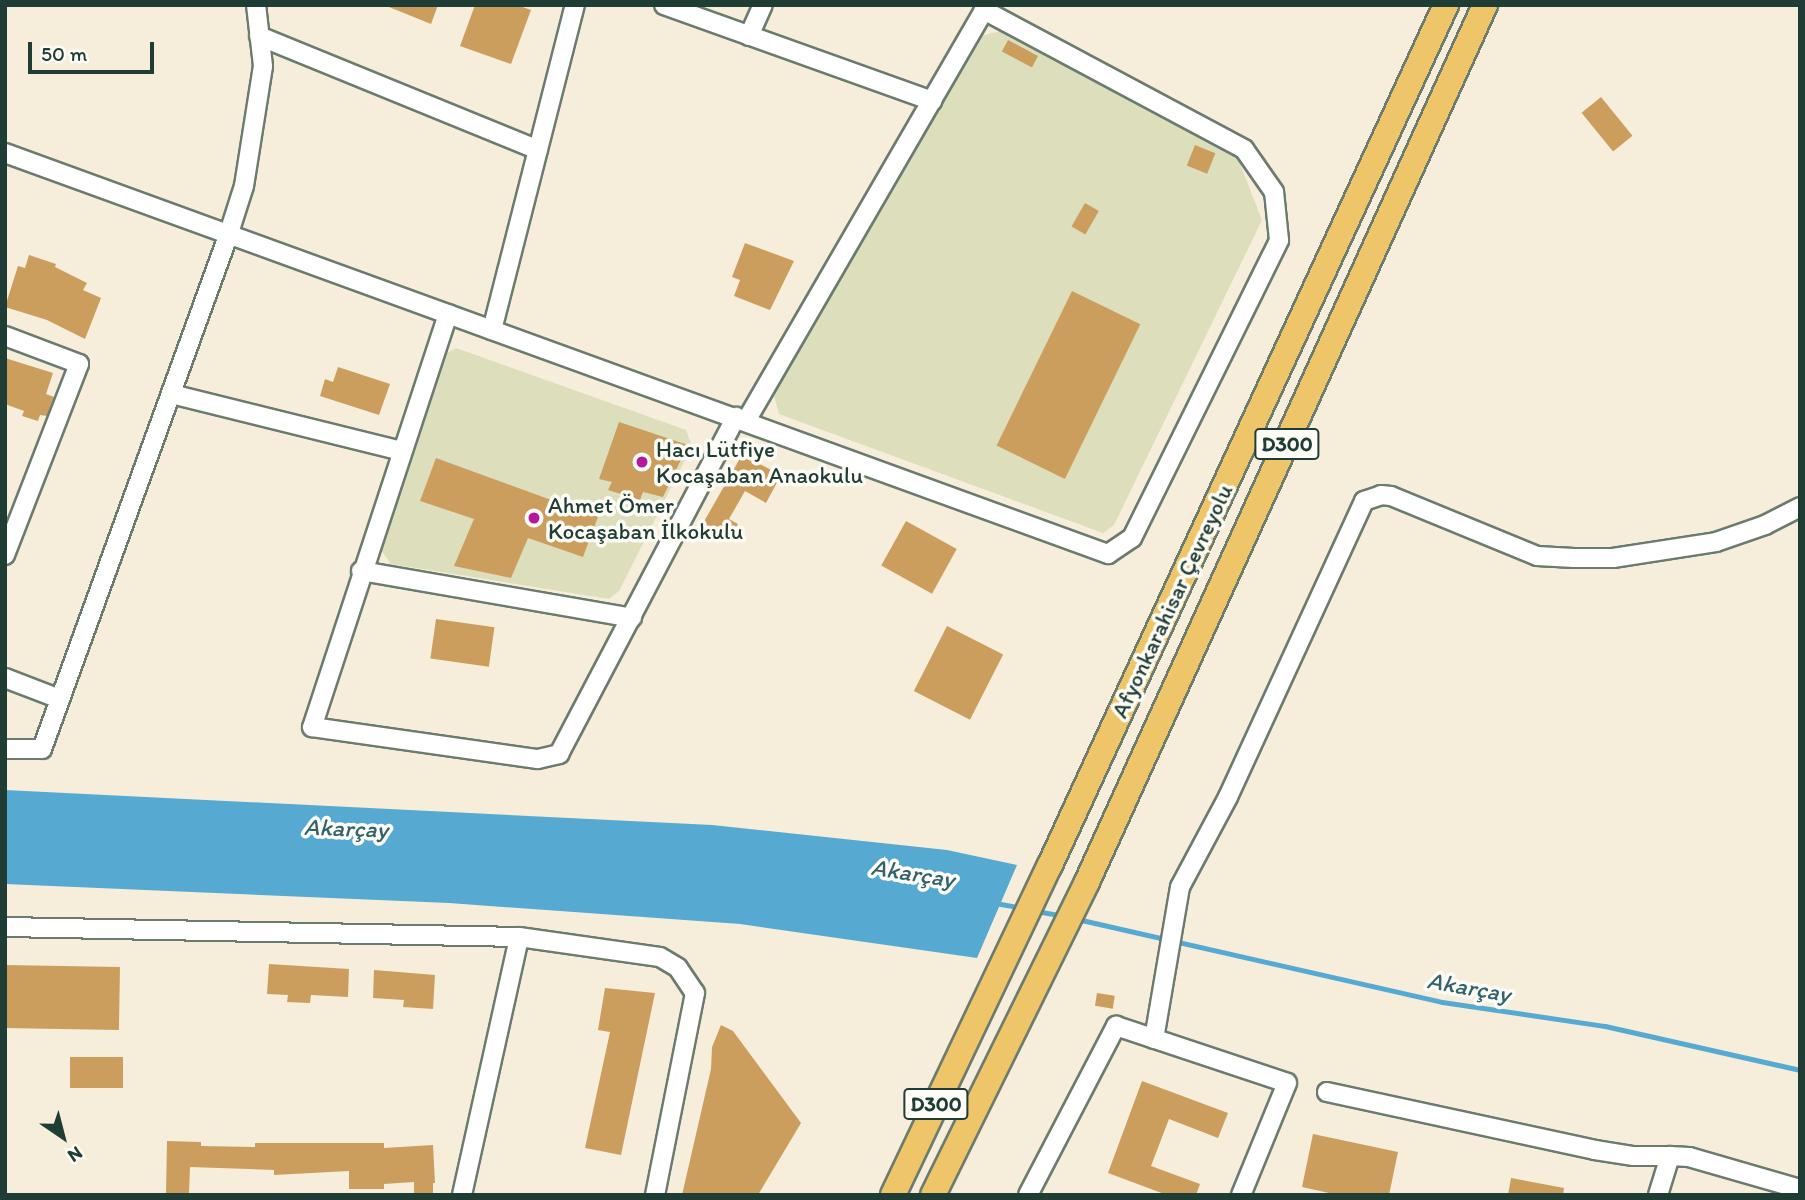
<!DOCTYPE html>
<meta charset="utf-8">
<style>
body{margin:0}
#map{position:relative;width:1805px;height:1200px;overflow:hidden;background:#f7eddb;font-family:Itim,sans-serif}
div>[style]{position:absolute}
.built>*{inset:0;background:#dcdebc}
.water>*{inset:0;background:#56aad2}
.stream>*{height:5px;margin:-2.5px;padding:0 2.5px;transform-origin:2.5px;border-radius:2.5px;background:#56aad2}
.building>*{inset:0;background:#cc9e5e;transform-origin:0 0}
.roads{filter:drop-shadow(2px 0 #6b7b6e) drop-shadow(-2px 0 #6b7b6e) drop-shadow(0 2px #6b7b6e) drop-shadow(0 -2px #6b7b6e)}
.minor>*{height:18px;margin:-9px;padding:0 9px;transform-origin:9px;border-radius:9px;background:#fff}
.highway>*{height:24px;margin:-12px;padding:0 12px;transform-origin:12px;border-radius:12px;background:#eec569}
.dots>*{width:19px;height:19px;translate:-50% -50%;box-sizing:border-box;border:4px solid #fdfcf7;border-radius:50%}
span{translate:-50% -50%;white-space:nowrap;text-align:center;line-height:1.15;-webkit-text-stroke:7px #fdfcf7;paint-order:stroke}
.shield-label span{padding:2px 5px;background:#fdfcf7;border:2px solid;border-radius:5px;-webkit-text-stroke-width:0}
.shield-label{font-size:21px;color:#1f3d34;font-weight:700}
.poi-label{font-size:23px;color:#1f3d34}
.left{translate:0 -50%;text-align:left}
.street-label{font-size:23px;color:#1f3d34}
.water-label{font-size:24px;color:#32636b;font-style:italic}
.frame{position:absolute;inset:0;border:7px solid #1f3d34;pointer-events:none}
.north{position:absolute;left:28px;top:1102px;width:70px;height:70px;-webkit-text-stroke:5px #fdfcf7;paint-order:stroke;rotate:145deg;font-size:19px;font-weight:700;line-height:28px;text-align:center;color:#1f3d34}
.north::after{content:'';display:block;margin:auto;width:24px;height:32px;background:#1f3d34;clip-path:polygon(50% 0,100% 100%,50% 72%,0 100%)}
.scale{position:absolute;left:28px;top:42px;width:126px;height:32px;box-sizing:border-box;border:4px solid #1f3d34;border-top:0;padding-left:9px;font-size:21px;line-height:24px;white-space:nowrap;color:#1f3d34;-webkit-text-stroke:5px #fdfcf7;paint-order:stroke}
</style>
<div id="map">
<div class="built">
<i style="clip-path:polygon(1001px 31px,1238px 159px,1262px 220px,1114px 525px,1103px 533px,779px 414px,773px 392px,981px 36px)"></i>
<i style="clip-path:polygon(456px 348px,686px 430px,692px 446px,619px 591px,609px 599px,391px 564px,379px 547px,442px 356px)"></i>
</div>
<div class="water">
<i style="clip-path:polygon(5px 790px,712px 825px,947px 850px,1017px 865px,977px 958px,740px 924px,449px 903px,5px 884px)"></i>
</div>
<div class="stream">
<i style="left:995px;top:903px;width:28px;rotate:10deg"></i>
<i style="left:1036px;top:911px;width:28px;rotate:10deg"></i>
<i style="left:1077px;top:919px;width:374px;rotate:12.8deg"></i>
<i style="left:1442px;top:1002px;width:165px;rotate:8.4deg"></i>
<i style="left:1605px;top:1026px;width:200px;rotate:12.7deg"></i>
</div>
<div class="building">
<i style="clip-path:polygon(384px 5px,438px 5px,431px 24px)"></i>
<i style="clip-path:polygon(475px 5px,517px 5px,531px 10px,511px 64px,460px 46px)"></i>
<i style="left:1008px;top:40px;width:34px;height:13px;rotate:28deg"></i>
<i style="left:1601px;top:97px;width:50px;height:25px;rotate:51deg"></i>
<i style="left:1195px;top:145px;width:22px;height:22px;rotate:22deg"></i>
<i style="left:1085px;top:203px;width:16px;height:27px;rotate:30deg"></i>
<i style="clip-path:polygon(745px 243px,794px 261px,770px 310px,734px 296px,740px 280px,732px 277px)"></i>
<i style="clip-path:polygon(29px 255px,56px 264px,55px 267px,87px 283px,83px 290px,101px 298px,85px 339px,47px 320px,5px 307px,18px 266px,25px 268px)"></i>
<i style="left:1072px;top:291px;width:76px;height:172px;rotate:26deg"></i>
<i style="clip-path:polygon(5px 358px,53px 373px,46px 394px,54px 397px,47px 416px,40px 415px,38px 421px,22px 416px,24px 411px,5px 404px)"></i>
<i style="clip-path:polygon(338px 367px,390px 384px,379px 415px,320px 396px,325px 379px,333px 382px)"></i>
<i style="clip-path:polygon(619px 422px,688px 445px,663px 497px,643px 492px,640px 500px,608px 490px,612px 482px,599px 479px)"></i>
<i style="clip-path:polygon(742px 455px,781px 475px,766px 503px,745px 491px,729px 519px,738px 524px,728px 540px,702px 525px)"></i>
<i style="clip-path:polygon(436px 458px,598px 517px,583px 557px,528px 538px,511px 578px,454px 566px,474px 519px,420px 501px)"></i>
<i style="left:906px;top:521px;width:58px;height:51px;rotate:29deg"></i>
<i style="left:436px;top:619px;width:59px;height:40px;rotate:8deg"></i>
<i style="left:947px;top:626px;width:63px;height:73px;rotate:27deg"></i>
<i style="clip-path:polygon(269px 964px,349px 969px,348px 997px,311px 995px,310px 1003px,287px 1002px,288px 995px,267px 994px)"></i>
<i style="left:120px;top:967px;width:63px;height:115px;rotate:91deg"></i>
<i style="clip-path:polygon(374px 970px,435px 975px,433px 1009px,403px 1007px,404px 1000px,373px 998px)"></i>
<i style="clip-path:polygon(605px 988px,655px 993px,621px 1155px,585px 1148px,610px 1032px,598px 1030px)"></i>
<i style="left:1097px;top:993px;width:18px;height:13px;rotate:9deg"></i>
<i style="clip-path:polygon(721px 1025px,733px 1031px,801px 1123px,758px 1195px,682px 1195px,711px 1069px,712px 1047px)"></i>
<i style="left:123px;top:1057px;width:31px;height:53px;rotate:90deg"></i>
<i style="clip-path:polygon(1142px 1081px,1228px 1113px,1218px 1138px,1169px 1119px,1151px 1166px,1200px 1184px,1196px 1195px,1167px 1195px,1108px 1173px)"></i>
<i style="clip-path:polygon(1313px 1134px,1398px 1152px,1389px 1195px,1338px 1195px,1302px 1187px)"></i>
<i style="clip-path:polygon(167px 1141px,201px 1142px,201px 1146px,255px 1147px,255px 1143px,384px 1143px,384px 1148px,433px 1145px,435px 1183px,433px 1183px,433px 1195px,414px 1195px,414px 1182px,384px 1184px,384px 1189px,349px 1189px,349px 1171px,274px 1175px,274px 1170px,190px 1167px,189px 1193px,166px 1193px)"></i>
<i style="clip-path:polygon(1511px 1178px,1564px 1188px,1563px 1195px,1508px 1195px)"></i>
</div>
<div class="roads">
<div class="minor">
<i style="left:664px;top:5px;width:285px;rotate:19.7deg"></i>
<i style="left:259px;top:36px;width:301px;rotate:22.2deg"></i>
<i style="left:749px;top:36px;width:34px;rotate:-66deg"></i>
<i style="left:5px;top:153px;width:1174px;rotate:19.98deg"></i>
<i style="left:1108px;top:554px;width:29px;rotate:-34deg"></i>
<i style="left:1132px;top:538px;width:332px;rotate:-63.7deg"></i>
<i style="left:1279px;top:240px;width:48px;rotate:-95.9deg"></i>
<i style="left:1274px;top:192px;width:52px;rotate:-124.9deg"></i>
<i style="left:1244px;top:149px;width:295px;rotate:-151.9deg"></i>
<i style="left:448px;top:314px;width:435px;rotate:108.2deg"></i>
<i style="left:312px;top:727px;width:228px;rotate:8.1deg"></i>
<i style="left:538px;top:759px;width:22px;rotate:-13deg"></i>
<i style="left:559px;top:754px;width:381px;rotate:-62.3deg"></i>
<i style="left:492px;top:330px;width:335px;rotate:-75.7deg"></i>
<i style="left:5px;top:336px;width:79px;rotate:20.7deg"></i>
<i style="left:79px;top:364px;width:205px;rotate:111.2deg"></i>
<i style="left:171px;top:394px;width:238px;rotate:13.9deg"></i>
<i style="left:746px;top:421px;width:481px;rotate:-59.9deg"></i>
<i style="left:361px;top:571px;width:275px;rotate:9.8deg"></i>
<i style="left:5px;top:678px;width:59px;rotate:20.9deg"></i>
<i style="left:5px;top:749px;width:37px"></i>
<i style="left:42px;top:749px;width:546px;rotate:-70.07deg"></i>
<i style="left:228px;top:236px;width:52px;rotate:-72.3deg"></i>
<i style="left:244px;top:186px;width:121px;rotate:-81deg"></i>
<i style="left:263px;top:66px;width:61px;rotate:-96.5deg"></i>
<i style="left:5px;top:927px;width:514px;rotate:1.11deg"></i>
<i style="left:519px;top:937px;width:142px;rotate:8.1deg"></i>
<i style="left:660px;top:957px;width:21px;rotate:31deg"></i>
<i style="left:678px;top:968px;width:30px;rotate:56deg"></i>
<i style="left:695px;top:993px;width:206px;rotate:101.2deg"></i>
<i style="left:1154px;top:1039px;width:154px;rotate:-80.3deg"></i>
<i style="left:1180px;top:887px;width:102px;rotate:-61.9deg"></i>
<i style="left:1228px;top:797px;width:326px;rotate:-65.3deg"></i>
<i style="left:1364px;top:501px;width:18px;rotate:-19deg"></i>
<i style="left:1381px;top:495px;width:10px;rotate:6deg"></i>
<i style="left:1391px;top:496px;width:158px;rotate:22.3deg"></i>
<i style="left:1537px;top:556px;width:37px;rotate:3deg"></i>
<i style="left:1574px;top:558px;width:39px"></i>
<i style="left:1613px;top:558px;width:104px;rotate:-8.8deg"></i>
<i style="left:1716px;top:542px;width:52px;rotate:-19.1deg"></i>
<i style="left:1765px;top:525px;width:39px;rotate:-27deg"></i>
<i style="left:1327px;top:1092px;width:274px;rotate:12.2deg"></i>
<i style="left:1595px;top:1150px;width:39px;rotate:9deg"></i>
<i style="left:1634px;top:1156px;width:36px"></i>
<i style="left:462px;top:1195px;width:264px;rotate:-77.5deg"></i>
<i style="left:1028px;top:1195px;width:191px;rotate:-62.5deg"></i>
<i style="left:1116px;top:1026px;width:180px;rotate:18.4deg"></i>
<i style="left:1287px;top:1083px;width:121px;rotate:112.3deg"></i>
<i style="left:1658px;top:1195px;width:41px;rotate:-72.9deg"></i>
<i style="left:1670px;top:1156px;width:19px;rotate:3deg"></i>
<i style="left:1689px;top:1157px;width:116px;rotate:16.1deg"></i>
</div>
<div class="highway">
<i style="left:893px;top:1195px;width:365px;rotate:-64.6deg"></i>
<i style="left:1050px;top:865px;width:947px;rotate:-65.28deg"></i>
<i style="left:933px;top:1195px;width:349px;rotate:-63.8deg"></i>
<i style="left:1087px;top:882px;width:963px;rotate:-65.59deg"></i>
</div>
</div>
<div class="dots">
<i style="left:642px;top:462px;background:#b5179e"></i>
<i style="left:534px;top:518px;background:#b5179e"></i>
</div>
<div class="shield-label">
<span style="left:1287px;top:444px">D300</span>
<span style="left:936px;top:1104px">D300</span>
</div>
<div class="poi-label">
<span class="left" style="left:656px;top:462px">Hacı Lütfiye<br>Kocaşaban Anaokulu</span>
<span class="left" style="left:548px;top:518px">Ahmet Ömer<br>Kocaşaban İlkokulu</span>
</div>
<div class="street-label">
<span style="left:1172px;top:601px;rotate:-65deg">Afyonkarahisar Çevreyolu</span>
</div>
<div class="water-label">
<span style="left:346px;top:828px;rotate:2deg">Akarçay</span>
<span style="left:913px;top:873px;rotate:9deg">Akarçay</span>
<span style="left:1469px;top:987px;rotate:10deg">Akarçay</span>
</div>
<div class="frame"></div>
<div class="north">N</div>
<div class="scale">50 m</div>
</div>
